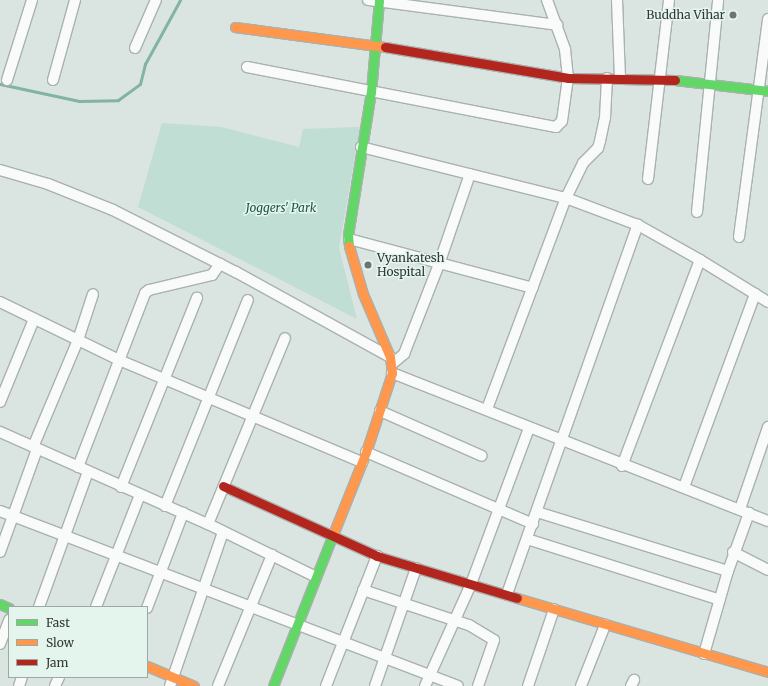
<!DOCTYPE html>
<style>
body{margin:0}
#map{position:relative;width:768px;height:686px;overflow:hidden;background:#dae4e0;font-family:Merriweather,serif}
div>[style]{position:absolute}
.green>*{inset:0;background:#c0ded3}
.stream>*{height:3px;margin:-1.5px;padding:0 1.5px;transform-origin:1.5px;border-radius:1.5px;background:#82b3a3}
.roads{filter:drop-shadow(1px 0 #aab1ae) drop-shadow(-1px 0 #aab1ae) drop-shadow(0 1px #aab1ae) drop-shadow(0 -1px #aab1ae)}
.street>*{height:10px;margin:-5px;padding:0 5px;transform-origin:5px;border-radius:5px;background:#f9fbfa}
.fast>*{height:9px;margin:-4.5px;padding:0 4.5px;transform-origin:4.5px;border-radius:4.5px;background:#63d668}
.slow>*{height:9px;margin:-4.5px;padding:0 4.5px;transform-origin:4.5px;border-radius:4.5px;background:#ff974d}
.jam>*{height:9px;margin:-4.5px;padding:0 4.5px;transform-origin:4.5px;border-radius:4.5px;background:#b3261e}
.dots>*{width:11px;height:11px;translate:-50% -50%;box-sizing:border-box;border:2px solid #e4f5ee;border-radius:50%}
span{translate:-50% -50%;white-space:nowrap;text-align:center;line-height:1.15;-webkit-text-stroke:3px #e4f5ee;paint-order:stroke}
.poi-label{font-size:12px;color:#323836}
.right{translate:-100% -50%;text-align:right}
.left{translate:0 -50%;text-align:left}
.park-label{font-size:12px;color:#1f5545;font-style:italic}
.legend{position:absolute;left:8px;top:606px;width:140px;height:72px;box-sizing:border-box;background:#e4f5ee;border:1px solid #9da9a4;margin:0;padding:5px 7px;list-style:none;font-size:12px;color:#323836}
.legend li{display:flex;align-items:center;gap:8px;height:20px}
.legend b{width:20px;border:1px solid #9da9a4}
</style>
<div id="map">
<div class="green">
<i style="clip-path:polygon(162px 123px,221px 127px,299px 147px,303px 129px,360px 127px,339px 248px,357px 319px,138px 207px)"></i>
</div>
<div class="stream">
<i style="left:0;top:84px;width:81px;rotate:12.1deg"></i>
<i style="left:79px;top:101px;width:39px;rotate:-1deg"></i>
<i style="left:118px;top:100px;width:27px;rotate:-36deg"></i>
<i style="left:140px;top:84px;width:21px;rotate:-76deg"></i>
<i style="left:145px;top:64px;width:73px;rotate:-61.3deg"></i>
</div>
<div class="roads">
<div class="street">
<i style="left:368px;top:0;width:191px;rotate:7.5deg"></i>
<i style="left:617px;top:0;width:78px;rotate:87.8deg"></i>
<i style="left:135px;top:48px;width:52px;rotate:-66.4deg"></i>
<i style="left:247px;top:67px;width:315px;rotate:11deg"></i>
<i style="left:556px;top:127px;width:8px;rotate:-45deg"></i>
<i style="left:562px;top:121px;width:43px;rotate:-82.1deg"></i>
<i style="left:568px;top:78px;width:29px;rotate:-96deg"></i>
<i style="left:565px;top:49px;width:52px;rotate:-110.2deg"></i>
<i style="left:7px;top:80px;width:84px;rotate:-72.6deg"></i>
<i style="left:53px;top:80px;width:83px;rotate:-74.6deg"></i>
<i style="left:361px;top:147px;width:211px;rotate:14deg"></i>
<i style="left:566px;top:198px;width:77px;rotate:20.6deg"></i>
<i style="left:638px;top:225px;width:71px;rotate:29.4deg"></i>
<i style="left:700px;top:260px;width:80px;rotate:31.7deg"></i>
<i style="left:0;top:170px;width:50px;rotate:16.3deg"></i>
<i style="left:48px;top:184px;width:70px;rotate:21.8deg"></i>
<i style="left:113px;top:210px;width:138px;rotate:26.8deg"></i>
<i style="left:236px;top:272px;width:176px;rotate:28.9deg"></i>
<i style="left:648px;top:179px;width:180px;rotate:-83.3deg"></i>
<i style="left:697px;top:212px;width:213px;rotate:-84.3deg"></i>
<i style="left:739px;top:237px;width:220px;rotate:-82.4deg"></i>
<i style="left:349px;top:239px;width:190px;rotate:14.9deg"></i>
<i style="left:0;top:302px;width:132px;rotate:26deg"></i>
<i style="left:119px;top:360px;width:264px;rotate:22.8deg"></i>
<i style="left:392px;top:364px;width:16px;rotate:-40deg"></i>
<i style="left:404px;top:354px;width:97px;rotate:-68.7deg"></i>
<i style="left:439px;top:264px;width:95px;rotate:-71deg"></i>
<i style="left:392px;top:373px;width:404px;rotate:21.5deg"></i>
<i style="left:0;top:402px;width:90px;rotate:-67.7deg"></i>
<i style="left:487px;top:409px;width:225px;rotate:-69.5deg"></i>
<i style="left:566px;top:198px;width:39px;rotate:-64deg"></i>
<i style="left:583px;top:163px;width:21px;rotate:-45deg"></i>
<i style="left:598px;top:148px;width:7px;rotate:-74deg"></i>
<i style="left:600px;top:141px;width:24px;rotate:-78deg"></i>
<i style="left:605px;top:118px;width:40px;rotate:-87.1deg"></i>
<i style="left:380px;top:411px;width:111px;rotate:23.8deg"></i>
<i style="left:0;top:432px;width:227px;rotate:23.9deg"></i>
<i style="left:208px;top:524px;width:120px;rotate:26.1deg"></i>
<i style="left:33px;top:447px;width:116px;rotate:-67.2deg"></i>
<i style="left:78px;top:340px;width:48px;rotate:-71.9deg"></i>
<i style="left:366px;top:452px;width:182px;rotate:23.3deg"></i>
<i style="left:622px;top:466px;width:220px;rotate:-69.3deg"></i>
<i style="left:78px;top:467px;width:186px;rotate:-68.9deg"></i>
<i style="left:145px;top:293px;width:5px;rotate:-37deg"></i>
<i style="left:149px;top:290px;width:65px;rotate:-13.4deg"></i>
<i style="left:212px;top:275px;width:14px;rotate:-54deg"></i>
<i style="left:121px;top:487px;width:204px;rotate:-68.1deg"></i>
<i style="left:684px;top:487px;width:206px;rotate:-69.8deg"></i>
<i style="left:165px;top:506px;width:222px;rotate:-68.1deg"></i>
<i style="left:740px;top:509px;width:87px;rotate:-71.1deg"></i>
<i style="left:0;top:511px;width:490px;rotate:20.9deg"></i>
<i style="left:537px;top:512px;width:200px;rotate:17.2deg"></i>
<i style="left:208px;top:524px;width:201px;rotate:-67.5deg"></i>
<i style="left:527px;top:539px;width:202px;rotate:17.5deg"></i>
<i style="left:0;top:552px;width:109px;rotate:-70.2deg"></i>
<i style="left:733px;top:552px;width:39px;rotate:27deg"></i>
<i style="left:363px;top:590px;width:112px;rotate:18.3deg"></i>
<i style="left:469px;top:625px;width:29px;rotate:31deg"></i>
<i style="left:494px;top:640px;width:49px;rotate:109.2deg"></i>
<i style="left:507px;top:594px;width:392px;rotate:-70.5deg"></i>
<i style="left:39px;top:607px;width:144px;rotate:-70.1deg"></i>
<i style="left:96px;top:607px;width:120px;rotate:-68.6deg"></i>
<i style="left:147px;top:608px;width:102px;rotate:-69.2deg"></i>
<i style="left:0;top:644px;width:26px;rotate:-69deg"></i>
<i style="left:704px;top:654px;width:86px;rotate:-73.9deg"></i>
<i style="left:728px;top:571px;width:62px;rotate:-70.1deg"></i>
<i style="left:19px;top:686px;width:9px;rotate:-72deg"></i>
<i style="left:55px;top:686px;width:10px;rotate:-66deg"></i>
<i style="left:170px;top:686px;width:163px;rotate:-71deg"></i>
<i style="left:218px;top:686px;width:142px;rotate:-67.6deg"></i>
<i style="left:326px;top:686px;width:140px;rotate:-68.6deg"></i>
<i style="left:375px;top:686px;width:125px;rotate:-70.8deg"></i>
<i style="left:425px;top:686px;width:112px;rotate:-65.7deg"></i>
<i style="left:471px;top:584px;width:166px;rotate:-69.6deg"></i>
<i style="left:528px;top:686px;width:81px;rotate:-71.3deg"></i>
<i style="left:581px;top:686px;width:66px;rotate:-68.5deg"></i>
<i style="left:631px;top:686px;width:7px;rotate:-63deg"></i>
</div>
<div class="fast">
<i style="left:675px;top:80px;width:94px;rotate:6.7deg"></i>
<i style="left:349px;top:246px;width:11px;rotate:-95deg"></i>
<i style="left:348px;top:235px;width:145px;rotate:-80.9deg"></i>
<i style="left:371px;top:92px;width:92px;rotate:-85deg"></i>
<i style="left:0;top:604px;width:10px;rotate:24deg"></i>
<i style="left:273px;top:686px;width:166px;rotate:-68.4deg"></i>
</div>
<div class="slow">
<i style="left:235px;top:27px;width:151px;rotate:7.6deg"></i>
<i style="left:334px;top:532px;width:86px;rotate:-68.2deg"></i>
<i style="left:366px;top:452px;width:83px;rotate:-71.8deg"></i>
<i style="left:392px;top:373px;width:16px;rotate:-97deg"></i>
<i style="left:390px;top:357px;width:69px;rotate:-113.2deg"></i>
<i style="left:363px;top:294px;width:50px;rotate:-106.3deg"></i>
<i style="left:517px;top:598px;width:262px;rotate:16.4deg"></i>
<i style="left:147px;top:666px;width:51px;rotate:23.1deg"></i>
</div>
<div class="jam">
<i style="left:385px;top:47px;width:186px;rotate:9.6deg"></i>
<i style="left:568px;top:78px;width:107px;rotate:1.1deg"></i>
<i style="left:223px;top:486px;width:169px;rotate:24.4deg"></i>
<i style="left:377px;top:556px;width:146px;rotate:16.7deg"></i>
</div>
</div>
<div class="dots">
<i style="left:733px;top:15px;background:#6d7472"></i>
<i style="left:368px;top:265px;background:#6d7472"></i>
</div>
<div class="poi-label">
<span class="right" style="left:725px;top:15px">Buddha Vihar</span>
<span class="left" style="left:377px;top:265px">Vyankatesh<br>Hospital</span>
</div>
<div class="park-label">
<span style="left:281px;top:208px">Joggers' Park</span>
</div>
<ul class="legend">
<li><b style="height:5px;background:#63d668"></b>Fast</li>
<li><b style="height:5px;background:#ff974d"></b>Slow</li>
<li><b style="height:5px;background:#b3261e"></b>Jam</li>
</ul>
</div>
